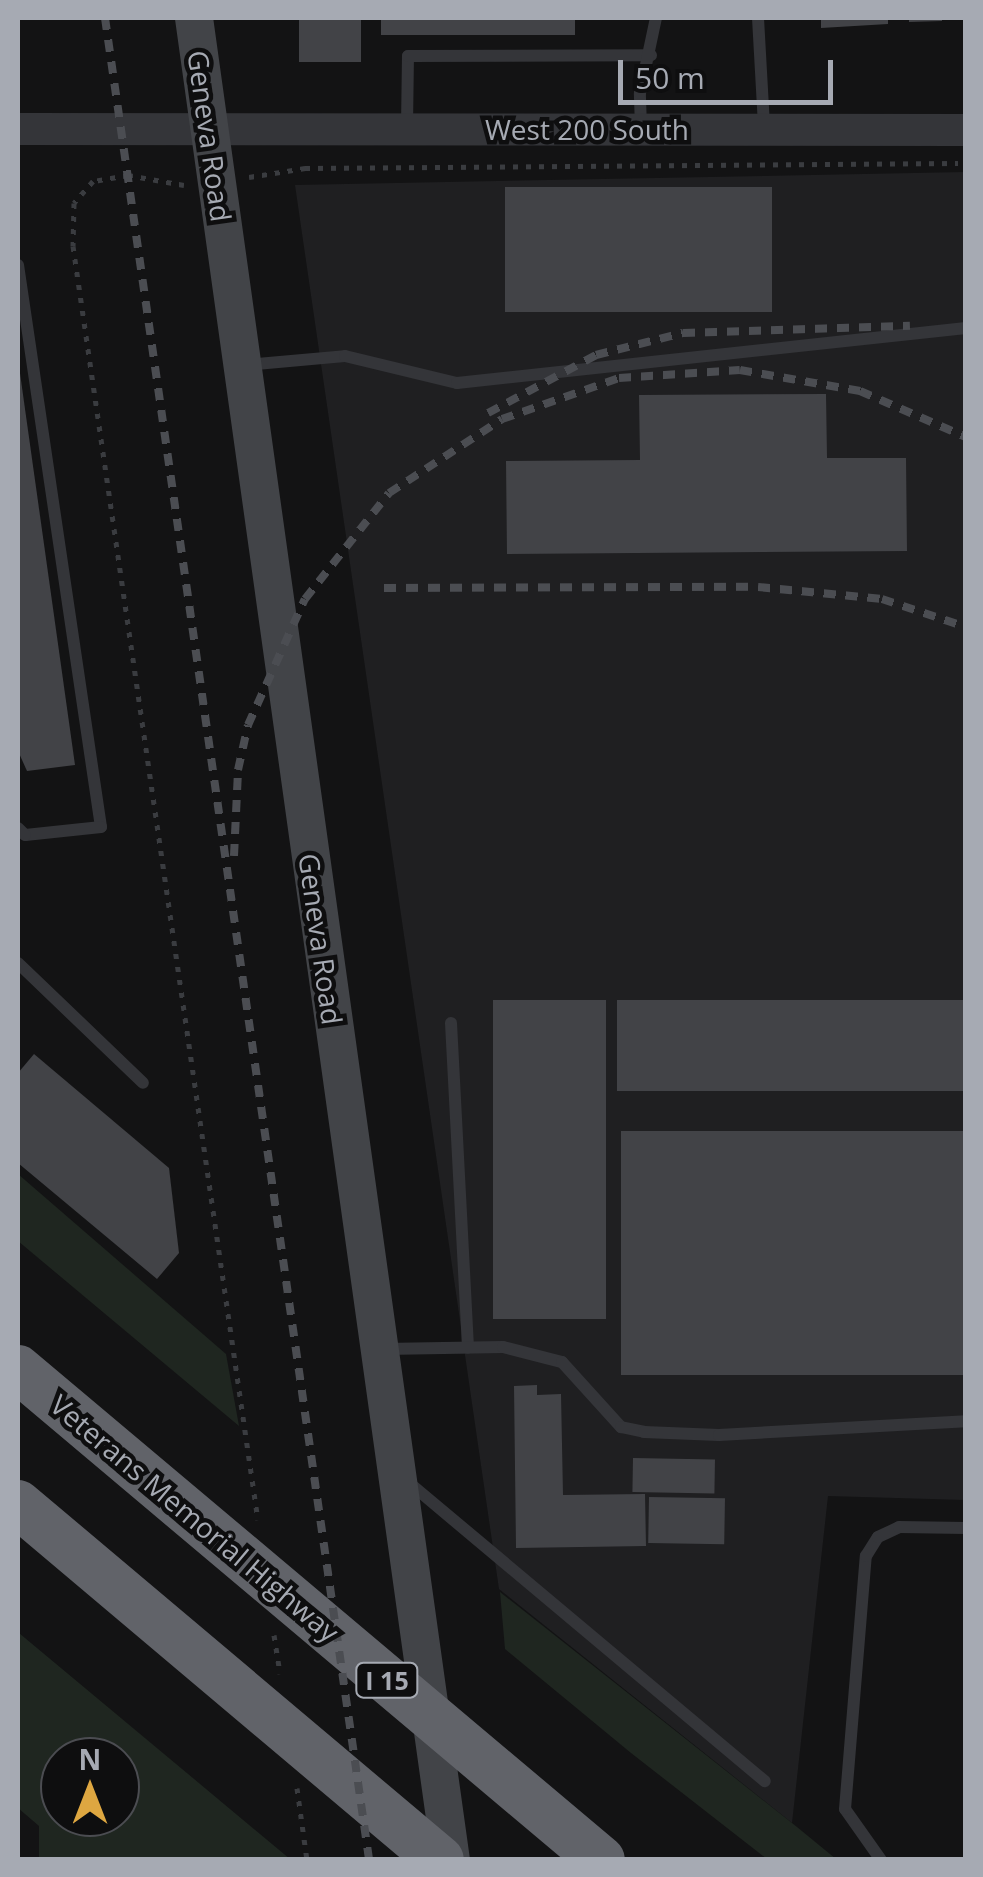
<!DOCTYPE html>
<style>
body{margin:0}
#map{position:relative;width:983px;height:1877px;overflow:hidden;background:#131314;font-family:"Open Sans",sans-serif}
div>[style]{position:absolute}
.built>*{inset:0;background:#1f1f21}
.green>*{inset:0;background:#1f2620}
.building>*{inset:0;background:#424347;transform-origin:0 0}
.path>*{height:5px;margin-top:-2.5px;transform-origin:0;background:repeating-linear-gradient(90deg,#3a3c40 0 5px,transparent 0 13px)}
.service>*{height:12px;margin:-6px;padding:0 6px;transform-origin:6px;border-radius:6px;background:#343539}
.tertiary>*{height:32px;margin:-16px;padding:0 16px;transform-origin:16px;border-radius:16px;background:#343539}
.secondary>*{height:38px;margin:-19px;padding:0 19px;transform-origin:19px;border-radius:19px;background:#424448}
.motorway>*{height:48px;margin:-24px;padding:0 24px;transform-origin:24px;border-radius:24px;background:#616369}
.rail>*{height:8px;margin-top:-4px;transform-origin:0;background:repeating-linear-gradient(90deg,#4b4d52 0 12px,transparent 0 22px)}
span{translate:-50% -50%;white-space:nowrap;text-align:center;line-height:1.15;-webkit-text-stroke:9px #0e0e0f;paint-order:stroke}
.shield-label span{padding:2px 8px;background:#0e0e0f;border:2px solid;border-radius:8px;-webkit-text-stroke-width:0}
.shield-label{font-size:25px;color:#a6aab3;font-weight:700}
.street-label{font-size:28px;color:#a6aab3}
.frame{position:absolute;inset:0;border:20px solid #a6aab3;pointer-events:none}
.north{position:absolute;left:40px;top:1737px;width:100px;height:100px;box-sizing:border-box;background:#0e0e0f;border:2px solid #4b4c51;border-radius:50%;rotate:0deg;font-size:28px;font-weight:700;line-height:40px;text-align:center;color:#a6aab3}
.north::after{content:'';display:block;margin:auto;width:35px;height:45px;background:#dea741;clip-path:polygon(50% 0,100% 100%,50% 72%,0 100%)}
.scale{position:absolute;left:618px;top:60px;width:215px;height:45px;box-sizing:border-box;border:5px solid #a6aab3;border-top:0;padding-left:12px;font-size:30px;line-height:35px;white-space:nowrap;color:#a6aab3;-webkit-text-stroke:8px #0e0e0f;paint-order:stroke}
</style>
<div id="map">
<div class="built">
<i style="clip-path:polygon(965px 172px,965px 1500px,828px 1496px,792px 1823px,499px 1589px,295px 185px)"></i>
</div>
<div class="green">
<i style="clip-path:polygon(18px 1174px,226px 1354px,239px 1426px,18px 1241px)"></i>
<i style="clip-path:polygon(500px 1592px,797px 1827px,836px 1859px,767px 1859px,631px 1753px,505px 1649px)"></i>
<i style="clip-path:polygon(evenodd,18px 1632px,19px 1633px,290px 1859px,39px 1859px,39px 1826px,18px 1808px,18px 1632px,60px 1757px,120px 1757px,120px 1817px,60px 1817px,60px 1757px)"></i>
</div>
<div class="building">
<i style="left:299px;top:18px;width:62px;height:44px"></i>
<i style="left:381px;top:18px;width:194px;height:17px"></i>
<i style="clip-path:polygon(821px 18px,888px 18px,888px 24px,821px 28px)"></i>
<i style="clip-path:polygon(909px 18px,942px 18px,942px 21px,909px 22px)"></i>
<i style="left:772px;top:187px;width:125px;height:267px;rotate:90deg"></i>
<i style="clip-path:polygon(18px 359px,75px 765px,27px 771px,18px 751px)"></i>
<i style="clip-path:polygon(826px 394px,827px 458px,906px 458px,907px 551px,507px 554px,506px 461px,640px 460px,639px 395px)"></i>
<i style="left:493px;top:1000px;width:113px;height:319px"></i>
<i style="left:617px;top:1000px;width:349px;height:91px"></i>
<i style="clip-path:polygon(34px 1054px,169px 1168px,179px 1253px,157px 1279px,18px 1163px,18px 1073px)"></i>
<i style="left:621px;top:1131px;width:345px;height:244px"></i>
<i style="clip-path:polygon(537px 1385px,537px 1395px,561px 1394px,563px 1495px,645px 1494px,646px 1546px,516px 1548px,514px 1386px)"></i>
<i style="left:633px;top:1458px;width:82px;height:34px;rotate:1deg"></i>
<i style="left:649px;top:1497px;width:76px;height:46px;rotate:1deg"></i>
</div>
<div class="path">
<i style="left:249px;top:177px;width:57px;rotate:-9.1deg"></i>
<i style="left:305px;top:168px;width:653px;rotate:-0.44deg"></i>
<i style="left:184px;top:185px;width:57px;rotate:-169.9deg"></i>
<i style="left:128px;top:175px;width:36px;rotate:170deg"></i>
<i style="left:93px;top:181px;width:29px;rotate:131deg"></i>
<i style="left:74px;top:203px;width:43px;rotate:91.3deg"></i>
<i style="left:73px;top:246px;width:1287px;rotate:81.74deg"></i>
<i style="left:274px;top:1635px;width:39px;rotate:81deg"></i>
<i style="left:297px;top:1788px;width:73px;rotate:82.1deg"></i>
</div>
<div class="service">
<i style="left:758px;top:18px;width:109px;rotate:86.8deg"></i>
<i style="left:407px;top:126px;width:70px;rotate:-89.2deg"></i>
<i style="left:408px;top:56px;width:243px;rotate:-0.2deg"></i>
<i style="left:641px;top:127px;width:34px;rotate:-92deg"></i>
<i style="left:640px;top:93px;width:77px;rotate:-78deg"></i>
<i style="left:18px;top:265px;width:568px;rotate:81.6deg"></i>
<i style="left:101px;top:827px;width:76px;rotate:174deg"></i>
<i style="left:25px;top:835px;width:10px;rotate:-135deg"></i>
<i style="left:245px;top:365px;width:100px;rotate:-5.1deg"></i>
<i style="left:345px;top:356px;width:115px;rotate:13.6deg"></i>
<i style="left:457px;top:383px;width:512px;rotate:-6.17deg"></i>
<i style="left:18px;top:963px;width:173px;rotate:43.8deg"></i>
<i style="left:451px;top:1023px;width:325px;rotate:87deg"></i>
<i style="left:384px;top:1349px;width:119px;rotate:-1deg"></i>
<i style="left:503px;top:1347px;width:61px;rotate:14.3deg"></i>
<i style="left:562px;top:1362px;width:88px;rotate:47.8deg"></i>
<i style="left:621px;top:1427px;width:24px;rotate:12deg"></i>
<i style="left:644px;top:1432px;width:75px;rotate:2.3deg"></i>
<i style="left:719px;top:1435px;width:247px;rotate:-3.2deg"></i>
<i style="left:407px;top:1481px;width:467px;rotate:40deg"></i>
<i style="left:881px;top:1860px;width:62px;rotate:-125.2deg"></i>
<i style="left:845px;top:1809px;width:254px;rotate:-85.3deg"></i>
<i style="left:866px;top:1556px;width:22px;rotate:-58deg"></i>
<i style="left:878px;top:1537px;width:23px;rotate:-25deg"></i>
<i style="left:899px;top:1527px;width:67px;rotate:0.9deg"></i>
</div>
<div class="tertiary">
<i style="left:18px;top:129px;width:948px;rotate:0.06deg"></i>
</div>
<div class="secondary">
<i style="left:194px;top:18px;width:1860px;rotate:82.06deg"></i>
</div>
<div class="motorway">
<i style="left:18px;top:1369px;width:762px;rotate:40.1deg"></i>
<i style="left:18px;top:1504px;width:552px;rotate:40.15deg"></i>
</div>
<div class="rail">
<i style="left:105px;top:18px;width:1861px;rotate:81.84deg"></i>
<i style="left:488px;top:413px;width:123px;rotate:-28.2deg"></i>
<i style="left:596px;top:355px;width:90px;rotate:-14.2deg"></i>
<i style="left:683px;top:333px;width:227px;rotate:-1.8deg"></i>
<i style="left:384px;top:588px;width:374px;rotate:-0.2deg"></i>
<i style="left:758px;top:587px;width:125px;rotate:5.5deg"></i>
<i style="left:882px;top:599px;width:89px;rotate:18.4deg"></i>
<i style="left:234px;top:856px;width:86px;rotate:-87.3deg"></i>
<i style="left:238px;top:770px;width:46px;rotate:-77.5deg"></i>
<i style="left:248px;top:725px;width:138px;rotate:-65.7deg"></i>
<i style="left:305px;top:599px;width:135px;rotate:-51.6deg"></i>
<i style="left:389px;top:493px;width:135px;rotate:-33.2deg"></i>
<i style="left:502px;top:419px;width:124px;rotate:-19.3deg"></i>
<i style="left:619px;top:378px;width:121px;rotate:-3.8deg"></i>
<i style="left:740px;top:370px;width:122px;rotate:9.9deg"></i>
<i style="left:860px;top:391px;width:116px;rotate:23.5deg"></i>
</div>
<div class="shield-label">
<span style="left:387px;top:1680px">I 15</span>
</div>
<div class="street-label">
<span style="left:587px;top:129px">West 200 South</span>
<span style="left:210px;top:136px;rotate:82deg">Geneva Road</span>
<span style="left:321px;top:939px;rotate:82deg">Geneva Road</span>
<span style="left:195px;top:1518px;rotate:40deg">Veterans Memorial Highway</span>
</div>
<div class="frame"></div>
<div class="north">N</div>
<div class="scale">50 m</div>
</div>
